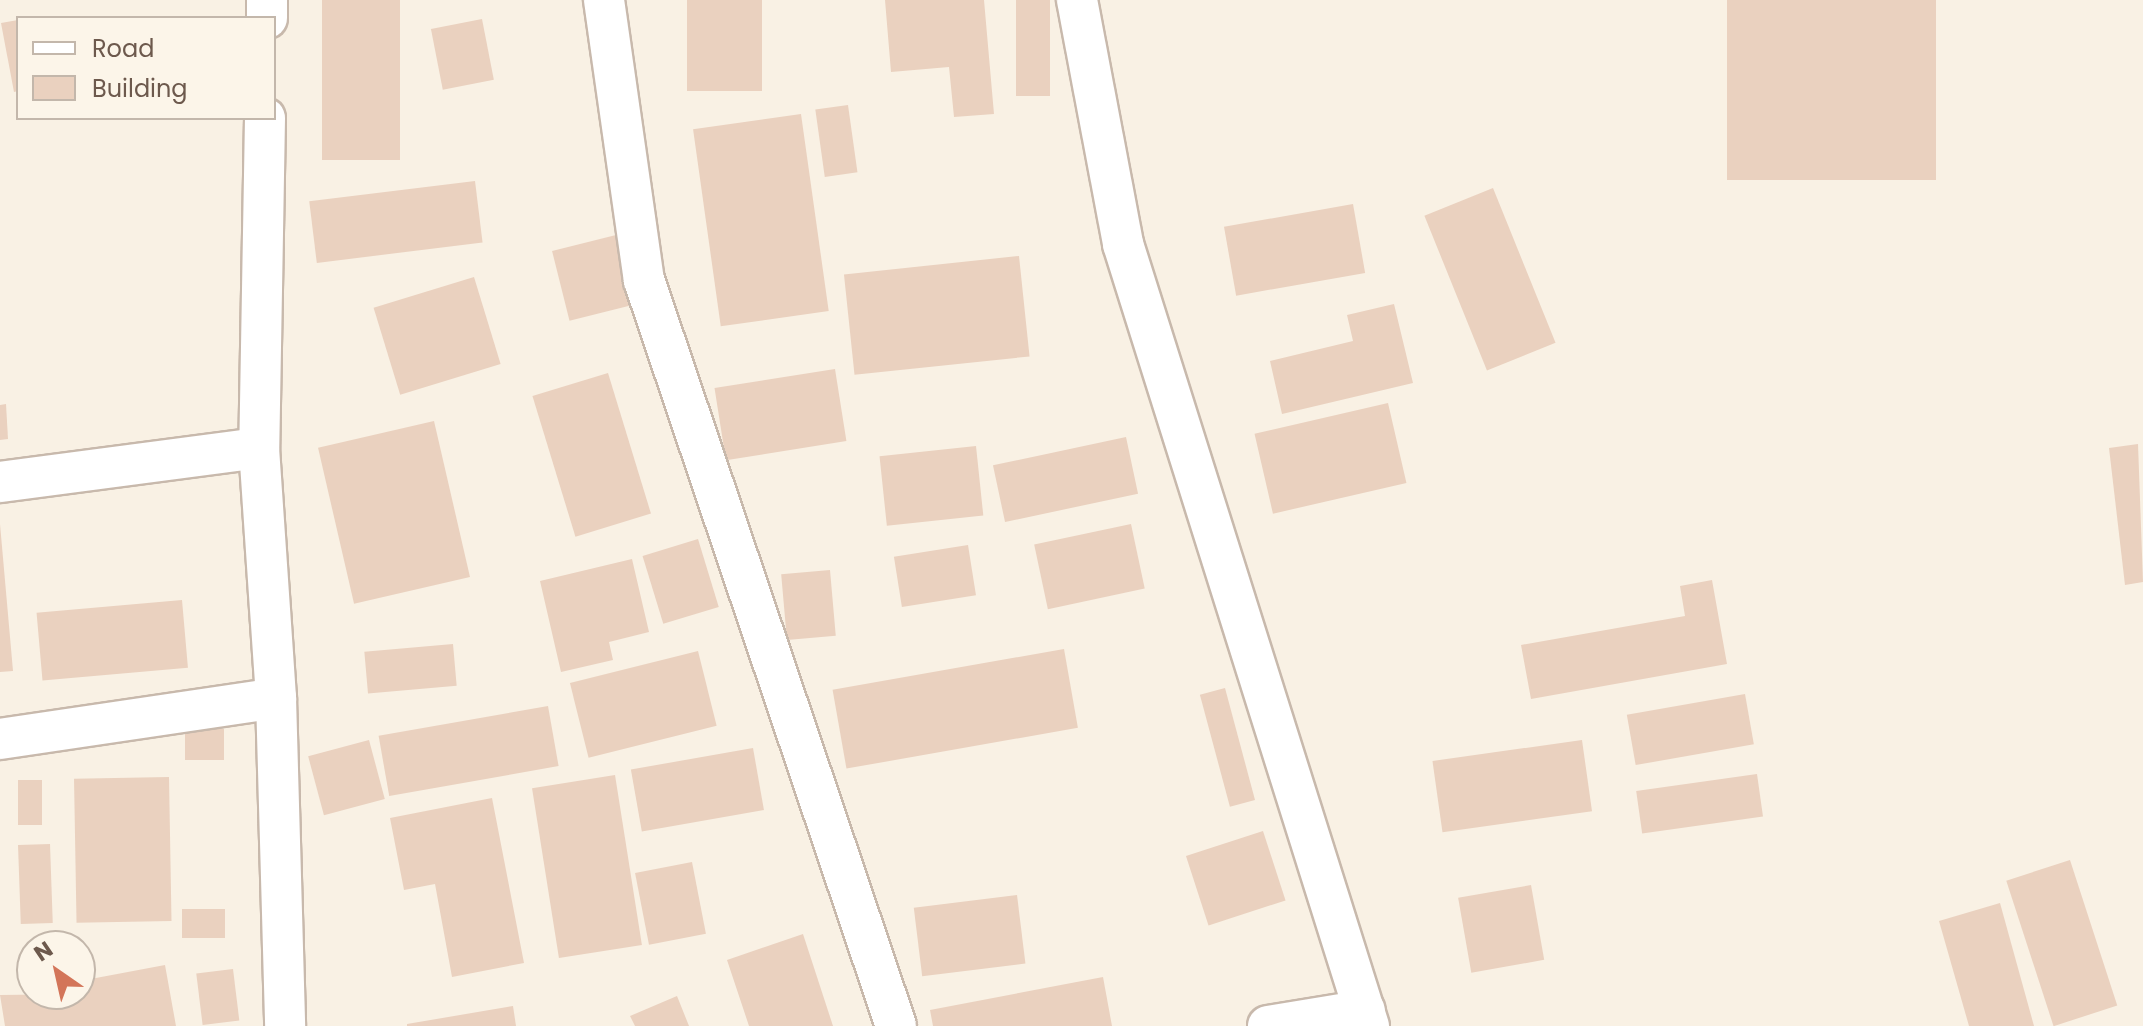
<!DOCTYPE html>
<style>
body{margin:0}
#map{position:relative;width:2143px;height:1026px;overflow:hidden;background:#f9f1e4;font-family:Poppins,sans-serif}
div>[style]{position:absolute}
.building>*{inset:0;background:#ead1bf;transform-origin:0 0}
.roads{filter:drop-shadow(2px 0 #c8b9ac) drop-shadow(-2px 0 #c8b9ac) drop-shadow(0 2px #c8b9ac) drop-shadow(0 -2px #c8b9ac)}
.street>*{height:40px;margin:-20px;padding:0 20px;transform-origin:20px;border-radius:20px;background:#fff}
span{translate:-50% -50%;white-space:nowrap;text-align:center;line-height:1.15;-webkit-text-stroke:6px #fcf5e9;paint-order:stroke}
.legend{position:absolute;left:16px;top:16px;width:260px;height:104px;box-sizing:border-box;background:#fcf5e9;border:2px solid #c3b7ab;margin:0;padding:10px 14px;list-style:none;font-size:24px;color:#6d594d}
.legend li{display:flex;align-items:center;gap:16px;height:40px}
.legend b{width:40px;border:2px solid #c3b7ab}
.north{position:absolute;left:16px;top:930px;width:80px;height:80px;box-sizing:border-box;background:#fcf5e9;border:2px solid #c3b7ab;border-radius:50%;rotate:326deg;font-size:22px;font-weight:700;line-height:32px;text-align:center;color:#6d594d}
.north::after{content:'';display:block;margin:auto;width:28px;height:36px;background:#d37559;clip-path:polygon(50% 0,100% 100%,50% 72%,0 100%)}
</style>
<div id="map">
<div class="building">
<i style="left:322px;top:0;width:78px;height:160px"></i>
<i style="left:687px;top:0;width:75px;height:91px"></i>
<i style="clip-path:polygon(885px 0,984px 0,994px 114px,954px 117px,949px 67px,891px 72px)"></i>
<i style="left:1016px;top:0;width:34px;height:96px"></i>
<i style="left:1727px;top:0;width:209px;height:180px"></i>
<i style="left:482px;top:19px;width:62px;height:52px;rotate:79deg"></i>
<i style="clip-path:polygon(18px 20px,18px 91px,14px 92px,1px 23px)"></i>
<i style="left:848px;top:105px;width:68px;height:33px;rotate:82deg"></i>
<i style="left:801px;top:114px;width:199px;height:109px;rotate:82deg"></i>
<i style="left:475px;top:181px;width:62px;height:167px;rotate:83deg"></i>
<i style="left:1493px;top:188px;width:167px;height:74px;rotate:68deg"></i>
<i style="left:1353px;top:204px;width:70px;height:131px;rotate:80deg"></i>
<i style="left:620px;top:234px;width:72px;height:70px;rotate:76deg"></i>
<i style="left:1019px;top:256px;width:101px;height:176px;rotate:84deg"></i>
<i style="left:474px;top:277px;width:91px;height:105px;rotate:73deg"></i>
<i style="clip-path:polygon(1394px 304px,1413px 383px,1282px 414px,1270px 361px,1353px 341px,1347px 315px)"></i>
<i style="left:835px;top:369px;width:73px;height:122px;rotate:81deg"></i>
<i style="left:608px;top:373px;width:147px;height:79px;rotate:73deg"></i>
<i style="left:1388px;top:403px;width:82px;height:137px;rotate:77deg"></i>
<i style="clip-path:polygon(6px 404px,8px 439px,0 440px,0 405px)"></i>
<i style="left:434px;top:421px;width:160px;height:119px;rotate:77deg"></i>
<i style="left:1126px;top:437px;width:58px;height:136px;rotate:78deg"></i>
<i style="clip-path:polygon(2138px 444px,2143px 582px,2125px 585px,2109px 448px)"></i>
<i style="left:976px;top:446px;width:70px;height:97px;rotate:84deg"></i>
<i style="clip-path:polygon(0 524px,13px 671px,0 672px)"></i>
<i style="left:1131px;top:524px;width:66px;height:99px;rotate:78deg"></i>
<i style="left:698px;top:539px;width:71px;height:58px;rotate:73deg"></i>
<i style="left:968px;top:545px;width:51px;height:75px;rotate:81deg"></i>
<i style="clip-path:polygon(632px 559px,649px 632px,609px 642px,613px 660px,561px 672px,540px 581px)"></i>
<i style="left:830px;top:570px;width:66px;height:49px;rotate:85deg"></i>
<i style="clip-path:polygon(1712px 580px,1727px 664px,1531px 699px,1521px 645px,1685px 616px,1680px 586px)"></i>
<i style="left:182px;top:600px;width:68px;height:146px;rotate:85deg"></i>
<i style="left:453px;top:644px;width:42px;height:89px;rotate:85deg"></i>
<i style="left:1064px;top:649px;width:80px;height:235px;rotate:80deg"></i>
<i style="left:698px;top:651px;width:77px;height:132px;rotate:76deg"></i>
<i style="left:1225px;top:688px;width:116px;height:26px;rotate:75deg"></i>
<i style="left:1745px;top:694px;width:51px;height:120px;rotate:80deg"></i>
<i style="left:548px;top:706px;width:61px;height:172px;rotate:80deg"></i>
<i style="left:185px;top:729px;width:39px;height:31px"></i>
<i style="left:369px;top:740px;width:61px;height:63px;rotate:75deg"></i>
<i style="left:1582px;top:740px;width:72px;height:151px;rotate:82deg"></i>
<i style="left:753px;top:748px;width:63px;height:124px;rotate:80deg"></i>
<i style="left:1757px;top:774px;width:43px;height:122px;rotate:82deg"></i>
<i style="left:615px;top:775px;width:172px;height:84px;rotate:81deg"></i>
<i style="left:169px;top:777px;width:144px;height:95px;rotate:89deg"></i>
<i style="left:18px;top:780px;width:24px;height:45px"></i>
<i style="clip-path:polygon(492px 798px,524px 963px,452px 977px,435px 884px,404px 890px,390px 818px)"></i>
<i style="left:1263px;top:831px;width:73px;height:81px;rotate:72deg"></i>
<i style="left:50px;top:844px;width:79px;height:32px;rotate:88deg"></i>
<i style="left:2070px;top:860px;width:153px;height:67px;rotate:72deg"></i>
<i style="left:692px;top:862px;width:73px;height:58px;rotate:79deg"></i>
<i style="left:1531px;top:885px;width:76px;height:74px;rotate:80deg"></i>
<i style="left:1017px;top:895px;width:69px;height:104px;rotate:83deg"></i>
<i style="clip-path:polygon(2000px 903px,2034px 1026px,1969px 1026px,1939px 921px)"></i>
<i style="left:182px;top:909px;width:43px;height:29px"></i>
<i style="clip-path:polygon(803px 934px,833px 1026px,749px 1026px,727px 960px)"></i>
<i style="clip-path:polygon(165px 965px,176px 1026px,5px 1026px,0 995px,80px 994px,80px 981px)"></i>
<i style="left:233px;top:969px;width:52px;height:37px;rotate:83deg"></i>
<i style="clip-path:polygon(1103px 977px,1112px 1026px,933px 1026px,930px 1010px)"></i>
<i style="clip-path:polygon(677px 996px,689px 1026px,635px 1026px,630px 1016px)"></i>
<i style="clip-path:polygon(513px 1006px,516px 1026px,407px 1026px,407px 1024px)"></i>
</div>
<div class="roads">
<div class="street">
<i style="left:604px;top:0;width:283px;rotate:81.9deg"></i>
<i style="left:644px;top:280px;width:787px;rotate:71.33deg"></i>
<i style="left:1077px;top:0;width:248px;rotate:79.3deg"></i>
<i style="left:1123px;top:244px;width:820px;rotate:72.54deg"></i>
<i style="left:267px;top:18px;width:18px;rotate:-90deg"></i>
<i style="left:265px;top:118px;width:330px;rotate:91deg"></i>
<i style="left:259px;top:448px;width:251px;rotate:86.1deg"></i>
<i style="left:276px;top:698px;width:328px;rotate:88.4deg"></i>
<i style="left:0;top:482px;width:261px;rotate:-7.5deg"></i>
<i style="left:0;top:739px;width:279px;rotate:-8.4deg"></i>
<i style="left:1268px;top:1026px;width:98px;rotate:-9.4deg"></i>
</div>
</div>
<ul class="legend">
<li><b style="height:10px;background:#fff"></b>Road</li>
<li><b style="height:22px;background:#ead1bf"></b>Building</li>
</ul>
<div class="north">N</div>
</div>
